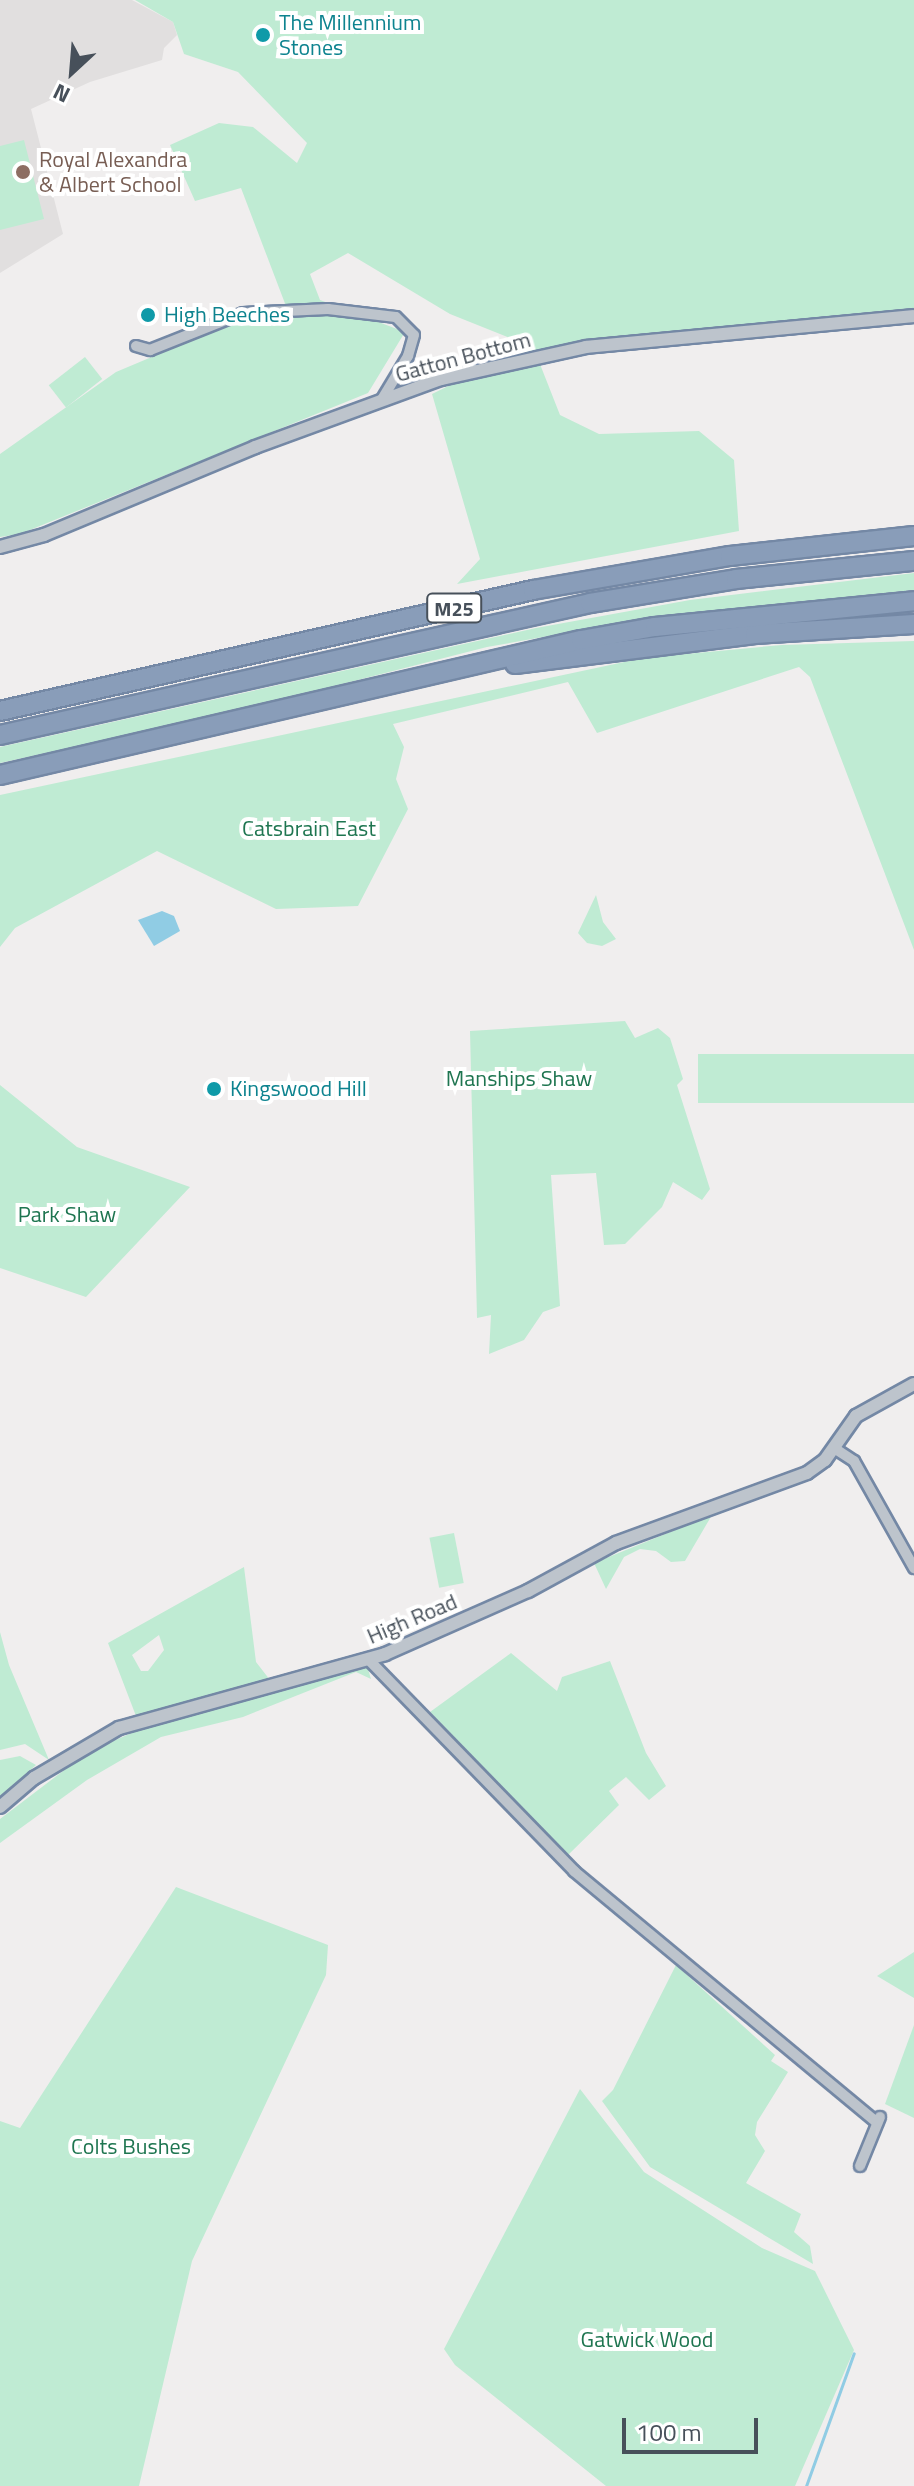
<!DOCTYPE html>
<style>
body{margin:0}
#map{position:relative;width:914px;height:2486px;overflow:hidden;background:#f0eeee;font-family:"Titillium Web",sans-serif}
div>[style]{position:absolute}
.education>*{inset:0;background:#e1dfdf}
.green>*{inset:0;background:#bfebd3;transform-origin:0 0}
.water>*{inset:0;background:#90cce4}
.stream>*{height:3px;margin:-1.5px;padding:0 1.5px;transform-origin:1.5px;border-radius:1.5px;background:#90cce4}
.roads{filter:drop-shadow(2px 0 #7488a5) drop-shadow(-2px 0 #7488a5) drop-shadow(0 2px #7488a5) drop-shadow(0 -2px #7488a5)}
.minor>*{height:10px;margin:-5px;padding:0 5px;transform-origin:5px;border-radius:5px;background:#bdc4cc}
.tertiary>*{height:12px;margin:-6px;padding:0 6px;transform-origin:6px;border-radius:6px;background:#bdc4cc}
.motorway>*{height:18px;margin:-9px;padding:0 9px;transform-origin:9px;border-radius:9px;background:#899db9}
.dots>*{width:22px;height:22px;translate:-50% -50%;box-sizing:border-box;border:4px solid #fff;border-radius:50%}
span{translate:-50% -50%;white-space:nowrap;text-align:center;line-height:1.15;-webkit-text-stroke:8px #fff;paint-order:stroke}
.shield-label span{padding:2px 6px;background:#fff;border:2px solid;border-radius:6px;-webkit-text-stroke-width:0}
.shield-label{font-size:20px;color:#47505a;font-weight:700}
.culture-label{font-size:22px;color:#0d838f}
.left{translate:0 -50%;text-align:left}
.education-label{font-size:22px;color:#785e54}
.street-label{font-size:22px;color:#47505a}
.park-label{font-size:22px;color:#1e7550}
.north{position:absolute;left:32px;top:32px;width:80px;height:80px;-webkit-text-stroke:6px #fff;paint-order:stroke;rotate:206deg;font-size:22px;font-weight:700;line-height:32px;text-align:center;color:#47505a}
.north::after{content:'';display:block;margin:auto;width:28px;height:36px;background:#47505a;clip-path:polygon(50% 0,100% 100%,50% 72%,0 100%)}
.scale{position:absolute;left:622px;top:2418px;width:136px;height:36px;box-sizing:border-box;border:4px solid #47505a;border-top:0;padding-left:10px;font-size:24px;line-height:28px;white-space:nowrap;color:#47505a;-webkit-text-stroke:6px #fff;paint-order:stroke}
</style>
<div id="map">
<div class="education">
<i style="clip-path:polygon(0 0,132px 0,173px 22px,177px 35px,164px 48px,162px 60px,90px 82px,31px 109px,63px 234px,0 273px)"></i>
</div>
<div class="green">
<i style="clip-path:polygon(135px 0,914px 0,914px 311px,631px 338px,536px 354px,560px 415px,599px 434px,699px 431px,734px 460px,739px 531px,457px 584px,480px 559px,432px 394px,530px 346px,450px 314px,348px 253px,310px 274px,320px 300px,405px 332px,368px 393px,20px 534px,0 537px,0 454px,116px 372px,242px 319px,289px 314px,241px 188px,195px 201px,170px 145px,219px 123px,253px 127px,297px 163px,307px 143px,238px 72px,184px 54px,173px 22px)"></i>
<i style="clip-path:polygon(24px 140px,44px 219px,0 230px,0 146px)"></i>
<i style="left:85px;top:357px;width:28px;height:46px;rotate:52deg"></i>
<i style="clip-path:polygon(914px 573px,914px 590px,649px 618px,487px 647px,221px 715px,0 763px,0 747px,536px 628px,690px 600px)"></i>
<i style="clip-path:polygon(914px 641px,914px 950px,810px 677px,799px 667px,597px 733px,568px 682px,393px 724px,404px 747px,396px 779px,408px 809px,358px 906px,276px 909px,157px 851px,15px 928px,0 947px,0 795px,643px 658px,782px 645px)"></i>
<i style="clip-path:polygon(596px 895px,603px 922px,616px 939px,602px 946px,587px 943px,578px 933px)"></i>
<i style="clip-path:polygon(625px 1021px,635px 1038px,658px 1028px,670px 1038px,683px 1079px,677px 1085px,710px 1189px,702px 1200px,673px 1182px,662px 1207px,625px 1244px,604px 1245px,596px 1173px,551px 1175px,560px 1306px,543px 1312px,524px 1340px,489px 1354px,491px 1315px,477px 1318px,470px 1031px)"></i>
<i style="left:914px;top:1054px;width:49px;height:216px;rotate:90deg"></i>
<i style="clip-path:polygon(0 1085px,77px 1147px,190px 1187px,86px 1297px,0 1268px)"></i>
<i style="clip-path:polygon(712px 1515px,685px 1561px,671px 1562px,656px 1551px,640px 1549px,624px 1557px,606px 1589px,594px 1563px)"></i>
<i style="left:454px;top:1533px;width:51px;height:25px;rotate:79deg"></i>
<i style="clip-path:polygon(evenodd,244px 1567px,256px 1662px,270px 1680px,136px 1716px,108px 1643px,244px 1567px,159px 1635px,164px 1650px,148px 1671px,141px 1671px,132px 1655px,159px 1635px)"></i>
<i style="clip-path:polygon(0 1632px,9px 1665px,49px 1760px,25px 1744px,0 1750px)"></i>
<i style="clip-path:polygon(511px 1653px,557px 1691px,562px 1677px,610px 1661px,646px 1753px,666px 1786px,649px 1800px,626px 1777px,609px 1791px,619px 1805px,568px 1855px,430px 1712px)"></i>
<i style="clip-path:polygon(367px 1666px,371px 1679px,356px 1672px,243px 1717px,161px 1737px,87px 1780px,0 1843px,0 1819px,88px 1752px,150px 1725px)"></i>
<i style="clip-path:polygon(20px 1756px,36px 1765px,0 1797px,0 1760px)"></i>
<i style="clip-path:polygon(176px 1887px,328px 1945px,326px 1975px,192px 2261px,139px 2486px,0 2486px,0 2121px,20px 2128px)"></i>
<i style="clip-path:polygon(914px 1952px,914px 1998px,877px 1976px)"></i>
<i style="clip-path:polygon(676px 1965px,775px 2055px,771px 2061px,788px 2072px,757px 2122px,755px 2135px,765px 2151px,746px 2183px,801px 2214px,794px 2232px,810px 2246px,813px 2264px,650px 2167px,602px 2101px,613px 2090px)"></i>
<i style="clip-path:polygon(914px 2025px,914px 2118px,885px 2104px)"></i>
<i style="clip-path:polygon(580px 2089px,644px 2172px,762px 2248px,815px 2271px,854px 2350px,795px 2486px,606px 2486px,455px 2365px,444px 2349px)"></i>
</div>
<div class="water">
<i style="clip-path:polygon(162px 911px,174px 916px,180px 931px,154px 946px,138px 920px)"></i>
</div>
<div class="stream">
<i style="left:806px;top:2486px;width:141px;rotate:-70.2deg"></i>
</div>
<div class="roads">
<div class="minor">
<i style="left:136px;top:346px;width:15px;rotate:16deg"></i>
<i style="left:150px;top:350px;width:100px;rotate:-21.7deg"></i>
<i style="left:243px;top:313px;width:85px;rotate:-2.7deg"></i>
<i style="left:328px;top:309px;width:68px;rotate:6.7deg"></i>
<i style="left:396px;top:317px;width:25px;rotate:45deg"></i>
<i style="left:414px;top:335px;width:22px;rotate:106deg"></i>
<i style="left:408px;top:356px;width:52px;rotate:121deg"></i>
<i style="left:834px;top:1448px;width:24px;rotate:33deg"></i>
<i style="left:854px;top:1461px;width:123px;rotate:60.7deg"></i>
<i style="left:368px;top:1659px;width:296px;rotate:45.8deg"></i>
<i style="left:574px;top:1871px;width:394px;rotate:39.7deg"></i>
<i style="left:860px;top:2166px;width:53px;rotate:-67.8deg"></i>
</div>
<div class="tertiary">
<i style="left:0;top:547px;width:46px;rotate:-15.3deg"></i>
<i style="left:44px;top:535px;width:229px;rotate:-22.6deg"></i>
<i style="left:255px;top:447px;width:198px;rotate:-20.1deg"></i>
<i style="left:441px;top:379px;width:148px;rotate:-12.4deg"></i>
<i style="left:586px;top:347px;width:329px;rotate:-5.4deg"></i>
<i style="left:0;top:1807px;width:45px;rotate:-40.5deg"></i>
<i style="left:34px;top:1778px;width:99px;rotate:-30.5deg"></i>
<i style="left:119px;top:1728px;width:276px;rotate:-15.5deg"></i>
<i style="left:385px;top:1654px;width:156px;rotate:-23.8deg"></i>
<i style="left:528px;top:1591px;width:100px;rotate:-28.6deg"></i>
<i style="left:616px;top:1543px;width:203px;rotate:-20.1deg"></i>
<i style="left:807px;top:1473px;width:22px;rotate:-36deg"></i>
<i style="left:825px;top:1460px;width:54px;rotate:-54.8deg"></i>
<i style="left:856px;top:1416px;width:66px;rotate:-28.9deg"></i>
</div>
<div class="motorway">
<i style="left:515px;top:664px;width:242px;rotate:-7.1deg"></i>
<i style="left:755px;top:634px;width:159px;rotate:-3.6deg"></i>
<i style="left:0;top:711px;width:547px;rotate:-12.79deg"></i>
<i style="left:533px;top:590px;width:200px;rotate:-9.8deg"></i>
<i style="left:730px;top:556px;width:185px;rotate:-6.2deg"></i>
<i style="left:0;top:735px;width:605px;rotate:-12.61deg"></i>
<i style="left:590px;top:603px;width:148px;rotate:-9.3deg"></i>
<i style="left:736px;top:579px;width:179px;rotate:-5.8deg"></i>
<i style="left:0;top:775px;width:596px;rotate:-13.08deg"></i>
<i style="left:581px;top:640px;width:75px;rotate:-10deg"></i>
<i style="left:655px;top:627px;width:260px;rotate:-5.7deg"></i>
</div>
</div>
<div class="dots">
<i style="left:263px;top:35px;background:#0f9aa8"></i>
<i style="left:23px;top:172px;background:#8d6e63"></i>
<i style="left:148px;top:315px;background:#0f9aa8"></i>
<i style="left:214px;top:1089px;background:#0f9aa8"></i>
</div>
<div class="shield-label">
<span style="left:454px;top:608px">M25</span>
</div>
<div class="culture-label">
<span class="left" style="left:279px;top:35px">The Millennium<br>Stones</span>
<span class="left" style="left:164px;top:315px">High Beeches</span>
<span class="left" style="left:230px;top:1089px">Kingswood Hill</span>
</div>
<div class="education-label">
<span class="left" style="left:39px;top:172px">Royal Alexandra<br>&amp; Albert School</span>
</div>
<div class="street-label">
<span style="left:463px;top:357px;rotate:-15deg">Gatton Bottom</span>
<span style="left:412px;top:1619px;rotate:-23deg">High Road</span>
</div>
<div class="park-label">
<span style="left:309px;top:829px">Catsbrain East</span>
<span style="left:519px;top:1079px">Manships Shaw</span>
<span style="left:67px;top:1215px">Park Shaw</span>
<span style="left:131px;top:2147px">Colts Bushes</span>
<span style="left:647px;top:2340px">Gatwick Wood</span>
</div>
<div class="north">N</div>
<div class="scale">100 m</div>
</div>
